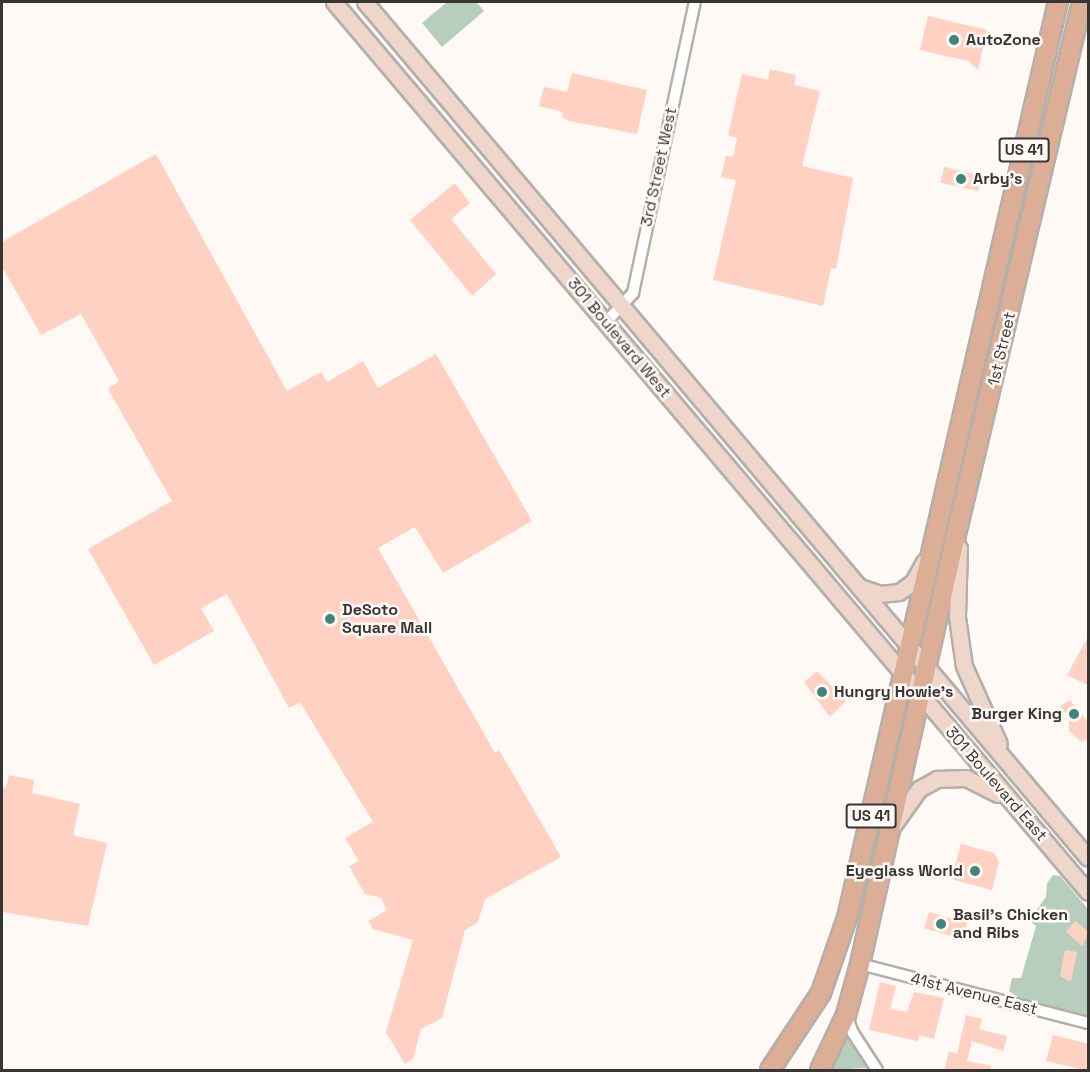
<!DOCTYPE html>
<style>
body{margin:0}
#map{position:relative;width:1090px;height:1072px;overflow:hidden;background:#fef9f5;font-family:"Space Grotesk",sans-serif}
div>[style]{position:absolute}
.green>*{inset:0;background:#b6cebb}
.building>*{inset:0;background:#ffd1c2;transform-origin:0 0}
.roads{filter:drop-shadow(2px 0 #b4afab) drop-shadow(-2px 0 #b4afab) drop-shadow(0 2px #b4afab) drop-shadow(0 -2px #b4afab)}
.street>*{height:10px;margin:-5px;padding:0 5px;transform-origin:5px;border-radius:5px;background:#fff}
.secondary>*{height:15px;margin:-7.5px;padding:0 7.5px;transform-origin:7.5px;border-radius:7.5px;background:#eed6ca}
.primary>*{height:18px;margin:-9px;padding:0 9px;transform-origin:9px;border-radius:9px;background:#dcae96}
.dots>*{width:16px;height:16px;translate:-50% -50%;box-sizing:border-box;border:3px solid #fef9f5;border-radius:50%}
span{translate:-50% -50%;white-space:nowrap;text-align:center;line-height:1.15;-webkit-text-stroke:5px #fef9f5;paint-order:stroke}
.shield-label span{padding:2px 4px;background:#fef9f5;border:2px solid;border-radius:4px;-webkit-text-stroke-width:0}
.shield-label{font-size:15px;color:#373634;font-weight:700}
.poi-label{font-size:16px;color:#373634;font-weight:700}
.left{translate:0 -50%;text-align:left}
.right{translate:-100% -50%;text-align:right}
.street-label{font-size:16px;color:#373634}
.frame{position:absolute;inset:0;border:3px solid #373634;pointer-events:none}
</style>
<div id="map">
<div class="green">
<i style="clip-path:polygon(447px 2px,476px 2px,484px 11px,442px 47px,422px 23px)"></i>
<i style="clip-path:polygon(1053px 875px,1060px 876px,1088px 909px,1088px 1016px,1020px 999px,1009px 991px,1012px 978px,1021px 978px,1036px 926px,1029px 920px,1046px 897px,1047px 883px)"></i>
<i style="clip-path:polygon(846px 1034px,868px 1068px,827px 1070px)"></i>
</div>
<div class="building">
<i style="clip-path:polygon(928px 16px,987px 30px,978px 70px,968px 61px,920px 50px)"></i>
<i style="clip-path:polygon(770px 69px,796px 75px,794px 85px,820px 91px,802px 166px,853px 178px,836px 269px,831px 268px,823px 306px,713px 280px,736px 180px,721px 177px,726px 156px,733px 157px,737px 138px,728px 135px,742px 74px,768px 80px)"></i>
<i style="clip-path:polygon(572px 73px,647px 90px,637px 134px,569px 121px,562px 117px,563px 112px,539px 106px,544px 87px,567px 92px)"></i>
<i style="clip-path:polygon(156px 154px,287px 391px,321px 372px,327px 382px,363px 361px,378px 388px,436px 354px,532px 521px,443px 573px,415px 527px,378px 548px,495px 753px,499px 750px,561px 857px,485px 899px,478px 922px,465px 930px,442px 1018px,421px 1029px,413px 1059px,405px 1064px,386px 1032px,413px 940px,373px 929px,368px 921px,387px 910px,381px 898px,365px 894px,349px 866px,359px 861px,345px 838px,373px 822px,300px 702px,289px 708px,227px 594px,201px 608px,214px 631px,154px 665px,88px 549px,172px 501px,108px 389px,119px 381px,81px 314px,41px 335px,2px 267px,2px 242px)"></i>
<i style="left:944px;top:167px;width:39px;height:16px;rotate:13deg"></i>
<i style="clip-path:polygon(455px 183px,470px 203px,451px 219px,496px 274px,472px 296px,410px 220px)"></i>
<i style="clip-path:polygon(1089px 635px,1089px 686px,1067px 675px)"></i>
<i style="clip-path:polygon(817px 671px,846px 701px,830px 717px,804px 682px)"></i>
<i style="clip-path:polygon(1070px 700px,1089px 723px,1089px 738px,1082px 742px,1069px 731px,1069px 718px,1060px 706px)"></i>
<i style="clip-path:polygon(9px 775px,34px 780px,32px 793px,80px 804px,73px 835px,107px 843px,88px 926px,2px 912px,2px 787px,6px 788px)"></i>
<i style="clip-path:polygon(961px 844px,994px 853px,999px 862px,992px 890px,951px 879px)"></i>
<i style="left:929px;top:912px;width:40px;height:17px;rotate:16deg"></i>
<i style="clip-path:polygon(1075px 921px,1089px 932px,1082px 946px,1066px 932px)"></i>
<i style="clip-path:polygon(1065px 950px,1077px 952px,1071px 982px,1060px 976px)"></i>
<i style="clip-path:polygon(880px 982px,896px 986px,890px 1009px,907px 1012px,914px 992px,944px 998px,934px 1039px,919px 1035px,918px 1041px,869px 1030px)"></i>
<i style="clip-path:polygon(966px 1015px,982px 1019px,979px 1029px,1007px 1036px,1003px 1051px,972px 1041px,967px 1061px,991px 1066px,991px 1071px,944px 1071px,949px 1051px,957px 1054px)"></i>
<i style="clip-path:polygon(1053px 1035px,1089px 1044px,1089px 1071px,1046px 1061px)"></i>
</div>
<div class="roads">
<div class="street">
<i style="left:606px;top:322px;width:40px;rotate:-47deg"></i>
<i style="left:633px;top:293px;width:298px;rotate:-78deg"></i>
<i style="left:860px;top:964px;width:236px;rotate:14.5deg"></i>
<i style="left:846px;top:1015px;width:19px;rotate:69deg"></i>
<i style="left:853px;top:1033px;width:44px;rotate:57deg"></i>
</div>
<div class="secondary">
<i style="left:334px;top:2px;width:1166px;rotate:49.73deg"></i>
<i style="left:365px;top:2px;width:1120px;rotate:49.81deg"></i>
<i style="left:959px;top:548px;width:69px;rotate:91.7deg"></i>
<i style="left:957px;top:617px;width:49px;rotate:81.9deg"></i>
<i style="left:964px;top:666px;width:85px;rotate:65.8deg"></i>
<i style="left:860px;top:587px;width:21px;rotate:19deg"></i>
<i style="left:880px;top:594px;width:19px;rotate:-6deg"></i>
<i style="left:899px;top:592px;width:17px;rotate:-36deg"></i>
<i style="left:913px;top:582px;width:23px;rotate:-61deg"></i>
<i style="left:892px;top:827px;width:47px;rotate:-54.6deg"></i>
<i style="left:919px;top:789px;width:21px;rotate:-29deg"></i>
<i style="left:937px;top:779px;width:29px;rotate:-2deg"></i>
<i style="left:966px;top:778px;width:35px;rotate:27deg"></i>
</div>
<div class="primary">
<i style="left:770px;top:1070px;width:92px;rotate:-56.5deg"></i>
<i style="left:821px;top:993px;width:79px;rotate:-70.9deg"></i>
<i style="left:847px;top:918px;width:940px;rotate:-77.03deg"></i>
<i style="left:820px;top:1070px;width:61px;rotate:-64.7deg"></i>
<i style="left:846px;top:1015px;width:53px;rotate:-74.6deg"></i>
<i style="left:860px;top:964px;width:453px;rotate:-77.4deg"></i>
<i style="left:959px;top:522px;width:534px;rotate:-76.69deg"></i>
</div>
</div>
<div class="dots">
<i style="left:954px;top:40px;background:#418579"></i>
<i style="left:961px;top:179px;background:#418579"></i>
<i style="left:330px;top:619px;background:#418579"></i>
<i style="left:822px;top:692px;background:#418579"></i>
<i style="left:1074px;top:714px;background:#418579"></i>
<i style="left:975px;top:871px;background:#418579"></i>
<i style="left:941px;top:924px;background:#418579"></i>
</div>
<div class="shield-label">
<span style="left:1024px;top:150px">US 41</span>
<span style="left:871px;top:816px">US 41</span>
</div>
<div class="poi-label">
<span class="left" style="left:966px;top:40px">AutoZone</span>
<span class="left" style="left:973px;top:179px">Arby's</span>
<span class="left" style="left:342px;top:619px">DeSoto<br>Square Mall</span>
<span class="left" style="left:834px;top:692px">Hungry Howie's</span>
<span class="right" style="left:1062px;top:714px">Burger King</span>
<span class="right" style="left:963px;top:871px">Eyeglass World</span>
<span class="left" style="left:953px;top:924px">Basil's Chicken<br>and Ribs</span>
</div>
<div class="street-label">
<span style="left:659px;top:167px;rotate:-78deg">3rd Street West</span>
<span style="left:619px;top:338px;rotate:50deg">301 Boulevard West</span>
<span style="left:1002px;top:349px;rotate:-77deg">1st Street</span>
<span style="left:996px;top:784px;rotate:49deg">301 Boulevard East</span>
<span style="left:974px;top:994px;rotate:14deg">41st Avenue East</span>
</div>
<div class="frame"></div>
</div>
